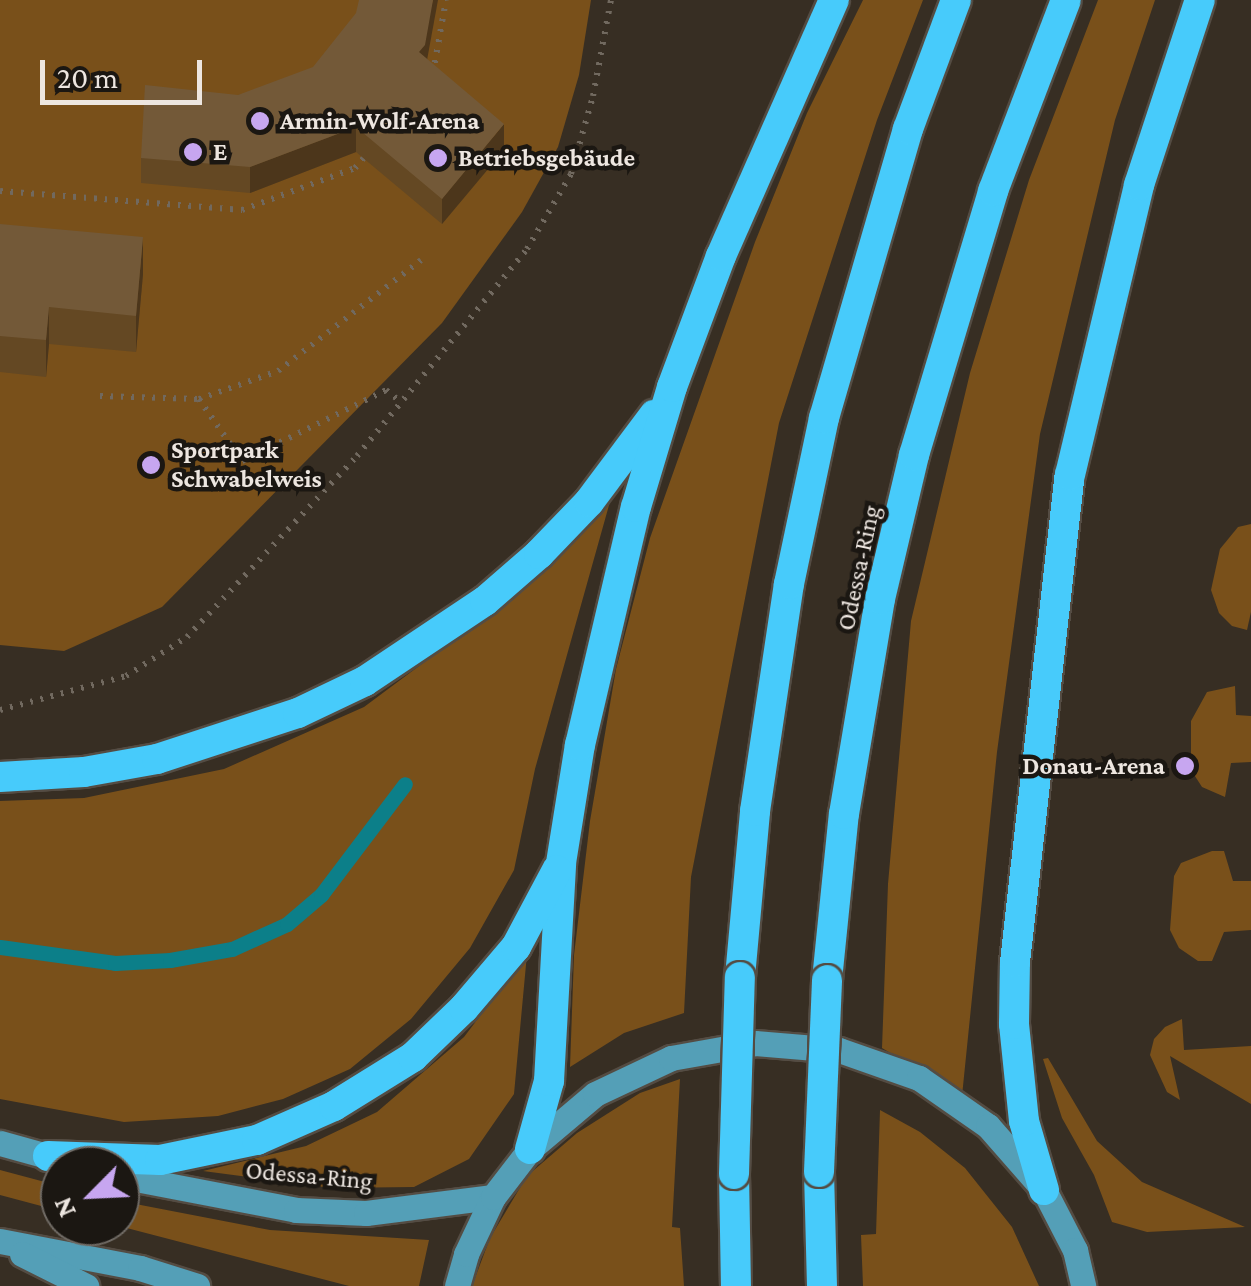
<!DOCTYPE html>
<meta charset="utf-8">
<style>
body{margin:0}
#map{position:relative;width:1251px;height:1286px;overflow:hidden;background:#372e23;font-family:"Crimson Pro",serif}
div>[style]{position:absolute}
.green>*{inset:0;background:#79501a}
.stream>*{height:15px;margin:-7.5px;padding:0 7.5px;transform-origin:7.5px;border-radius:7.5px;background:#0c7f89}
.path>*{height:6px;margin-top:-3px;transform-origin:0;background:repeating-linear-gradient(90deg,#71695f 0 2.5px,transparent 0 10.5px)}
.roads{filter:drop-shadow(2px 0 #544c43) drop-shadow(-2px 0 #544c43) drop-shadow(0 2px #544c43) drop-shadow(0 -2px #544c43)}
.major>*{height:25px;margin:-12.5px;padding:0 12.5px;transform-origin:12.5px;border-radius:12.5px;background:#549fb7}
.highway>*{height:30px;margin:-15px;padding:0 15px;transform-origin:15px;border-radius:15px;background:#47cbfb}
.bridges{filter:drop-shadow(2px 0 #544c43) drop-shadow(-2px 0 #544c43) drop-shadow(0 2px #544c43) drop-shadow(0 -2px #544c43)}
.highway-bridge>*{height:30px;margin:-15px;padding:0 15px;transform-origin:15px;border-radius:15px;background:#47cbfb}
.wall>*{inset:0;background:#644823}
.shaded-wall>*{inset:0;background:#4c361b}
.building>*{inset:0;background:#735938}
.dots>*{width:28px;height:28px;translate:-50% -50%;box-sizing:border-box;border:5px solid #1b1712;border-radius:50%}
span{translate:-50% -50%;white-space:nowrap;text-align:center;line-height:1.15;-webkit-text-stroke:9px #1b1712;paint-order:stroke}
.poi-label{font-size:25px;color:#ede6e0;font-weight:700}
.left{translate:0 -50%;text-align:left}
.right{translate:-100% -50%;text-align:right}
.street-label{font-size:25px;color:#ede6e0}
.north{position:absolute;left:40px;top:1146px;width:100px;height:100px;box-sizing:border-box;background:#1b1712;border:2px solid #6f6a64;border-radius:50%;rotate:246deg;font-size:28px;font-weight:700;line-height:40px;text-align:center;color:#ede6e0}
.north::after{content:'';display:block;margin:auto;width:35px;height:45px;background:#c7a6f0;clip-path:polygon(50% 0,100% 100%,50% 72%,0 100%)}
.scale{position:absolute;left:40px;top:60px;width:162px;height:45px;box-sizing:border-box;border:5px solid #ede6e0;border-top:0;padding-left:12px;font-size:30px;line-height:35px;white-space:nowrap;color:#ede6e0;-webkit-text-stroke:8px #1b1712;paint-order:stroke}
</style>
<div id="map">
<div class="green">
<i style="clip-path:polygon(0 0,591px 0,579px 75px,558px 147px,522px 212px,442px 323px,162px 607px,64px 651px,0 645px)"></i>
<i style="clip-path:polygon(863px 0,923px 0,877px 120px,779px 423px,691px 877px,684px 1013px,624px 1033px,570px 1067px,574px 955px,590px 821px,616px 669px,650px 538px,755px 242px,807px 113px)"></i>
<i style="clip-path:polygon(1098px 0,1155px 0,1115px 120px,1040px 434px,997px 752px,962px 1096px,882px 1048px,888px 884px,911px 621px,970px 373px,1029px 180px)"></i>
<i style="clip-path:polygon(613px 491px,535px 769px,514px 870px,470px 948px,411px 1019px,350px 1069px,283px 1099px,218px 1116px,124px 1122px,0 1099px,0 801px,84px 798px,224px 769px,364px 707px,474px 625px)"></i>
<i style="clip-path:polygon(1251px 524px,1251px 612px,1247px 630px,1232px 626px,1219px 613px,1211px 590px,1220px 549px,1238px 527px)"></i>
<i style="clip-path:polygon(1235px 686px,1236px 715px,1251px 716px,1251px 762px,1231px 763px,1225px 797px,1202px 787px,1191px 770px,1191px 721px,1207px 692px)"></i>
<i style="clip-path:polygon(1212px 851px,1224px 851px,1233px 881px,1251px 881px,1251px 930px,1224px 932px,1212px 961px,1198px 961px,1179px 948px,1170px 930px,1174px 876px,1181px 863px)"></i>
<i style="clip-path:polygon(527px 954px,514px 1094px,469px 1159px,414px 1187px,331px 1188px,203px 1171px,306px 1146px,377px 1112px,464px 1037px)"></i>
<i style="clip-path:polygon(1182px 1019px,1184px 1050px,1251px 1046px,1251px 1104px,1170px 1056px,1180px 1100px,1167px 1092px,1150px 1055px,1154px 1039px,1165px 1027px)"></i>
<i style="clip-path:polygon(1048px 1058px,1097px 1141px,1142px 1182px,1245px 1227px,1147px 1232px,1112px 1222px,1094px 1175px,1062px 1118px,1043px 1059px)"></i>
<i style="clip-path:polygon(680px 1079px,672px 1227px,680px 1228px,684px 1286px,472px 1286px,490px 1238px,527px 1176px,577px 1133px,640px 1093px)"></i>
<i style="clip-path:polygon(880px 1110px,920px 1132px,965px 1168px,1012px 1227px,1039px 1286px,863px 1286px,861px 1235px,876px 1234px)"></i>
<i style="clip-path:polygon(0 1170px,60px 1186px,60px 1211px,0 1195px)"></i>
<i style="clip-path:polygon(120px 1201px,270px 1230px,429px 1240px,419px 1286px,349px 1286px,119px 1226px)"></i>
</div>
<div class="stream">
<i style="left:0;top:947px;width:116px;rotate:7.9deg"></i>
<i style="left:115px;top:963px;width:55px;rotate:-3.1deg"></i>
<i style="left:170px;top:960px;width:63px;rotate:-10.1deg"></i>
<i style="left:232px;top:949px;width:60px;rotate:-24.4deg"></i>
<i style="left:287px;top:924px;width:45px;rotate:-40.5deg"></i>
<i style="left:321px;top:895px;width:139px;rotate:-52.9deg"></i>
</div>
<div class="path">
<i style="left:433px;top:73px;width:74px;rotate:-79.9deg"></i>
<i style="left:0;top:191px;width:243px;rotate:4.5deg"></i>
<i style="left:242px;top:210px;width:121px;rotate:-20.4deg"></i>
<i style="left:355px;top:168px;width:21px;rotate:-49deg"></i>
<i style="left:100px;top:396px;width:99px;rotate:1.7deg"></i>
<i style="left:199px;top:399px;width:84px;rotate:-19.5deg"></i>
<i style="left:278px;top:371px;width:181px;rotate:-37.8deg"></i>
<i style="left:199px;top:399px;width:75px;rotate:55.3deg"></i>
<i style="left:242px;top:461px;width:161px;rotate:-26.2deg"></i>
<i style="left:386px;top:390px;width:19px;rotate:39deg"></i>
<i style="left:0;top:710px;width:131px;rotate:-15.1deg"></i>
<i style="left:126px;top:676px;width:72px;rotate:-32.6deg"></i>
<i style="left:187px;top:637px;width:248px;rotate:-46.8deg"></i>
<i style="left:357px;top:456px;width:268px;rotate:-50.6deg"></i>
<i style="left:527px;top:249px;width:87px;rotate:-59.6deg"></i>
<i style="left:571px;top:174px;width:81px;rotate:-74.2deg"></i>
<i style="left:593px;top:96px;width:98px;rotate:-79.4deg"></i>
</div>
<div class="roads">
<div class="major">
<i style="left:0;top:1143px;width:67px;rotate:15.5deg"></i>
<i style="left:120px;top:1176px;width:179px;rotate:10.9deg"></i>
<i style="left:296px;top:1210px;width:70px;rotate:2.5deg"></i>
<i style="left:366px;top:1213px;width:128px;rotate:-7.2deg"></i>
<i style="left:0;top:1241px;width:143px;rotate:10.9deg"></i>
<i style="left:140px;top:1268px;width:60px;rotate:17.5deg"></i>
<i style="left:22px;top:1254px;width:72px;rotate:26.6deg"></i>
<i style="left:457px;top:1286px;width:33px;rotate:-74deg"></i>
<i style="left:466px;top:1254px;width:63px;rotate:-64.7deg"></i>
<i style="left:493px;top:1197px;width:61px;rotate:-52.4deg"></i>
<i style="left:530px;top:1149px;width:85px;rotate:-40.2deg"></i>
<i style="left:595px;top:1094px;width:84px;rotate:-25.3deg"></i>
<i style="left:671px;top:1058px;width:85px;rotate:-10.1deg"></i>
<i style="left:755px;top:1043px;width:84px;rotate:4.8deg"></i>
<i style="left:839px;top:1050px;width:85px;rotate:19.3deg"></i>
<i style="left:919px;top:1078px;width:84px;rotate:34.8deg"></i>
<i style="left:988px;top:1126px;width:85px;rotate:48.8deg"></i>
<i style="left:1044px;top:1190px;width:68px;rotate:62.7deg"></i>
<i style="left:1075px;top:1250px;width:37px;rotate:77deg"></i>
</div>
<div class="highway">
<i style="left:0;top:777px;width:84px;rotate:-3.4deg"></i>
<i style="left:84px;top:772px;width:74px;rotate:-10.1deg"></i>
<i style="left:157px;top:759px;width:148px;rotate:-18.1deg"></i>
<i style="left:298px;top:713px;width:74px;rotate:-25.5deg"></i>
<i style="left:365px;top:681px;width:144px;rotate:-33.7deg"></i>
<i style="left:485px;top:601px;width:72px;rotate:-41deg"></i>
<i style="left:539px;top:554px;width:72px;rotate:-46.1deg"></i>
<i style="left:589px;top:502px;width:109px;rotate:-53.2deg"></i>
<i style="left:740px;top:977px;width:167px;rotate:-84.8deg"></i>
<i style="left:755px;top:811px;width:230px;rotate:-81.5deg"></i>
<i style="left:789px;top:584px;width:170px;rotate:-78.1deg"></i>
<i style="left:824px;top:418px;width:301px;rotate:-73.8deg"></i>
<i style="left:908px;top:129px;width:138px;rotate:-69.6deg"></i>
<i style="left:827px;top:980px;width:167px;rotate:-84.2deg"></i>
<i style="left:844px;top:814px;width:218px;rotate:-80.5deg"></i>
<i style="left:880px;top:599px;width:148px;rotate:-76.7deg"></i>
<i style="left:914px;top:455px;width:276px;rotate:-73.3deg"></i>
<i style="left:993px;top:191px;width:204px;rotate:-69.1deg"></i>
<i style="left:530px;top:1149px;width:71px;rotate:-74.4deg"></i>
<i style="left:549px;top:1081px;width:218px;rotate:-86.8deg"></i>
<i style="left:561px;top:863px;width:120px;rotate:-80.9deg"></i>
<i style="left:580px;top:745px;width:244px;rotate:-76.8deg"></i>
<i style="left:636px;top:507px;width:125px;rotate:-73.3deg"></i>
<i style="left:672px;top:387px;width:140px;rotate:-69.5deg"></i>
<i style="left:721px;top:256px;width:280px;rotate:-66.2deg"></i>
<i style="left:48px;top:1156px;width:112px;rotate:2deg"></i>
<i style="left:160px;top:1160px;width:99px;rotate:-11.7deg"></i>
<i style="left:257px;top:1140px;width:84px;rotate:-23.8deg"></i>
<i style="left:334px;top:1106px;width:93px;rotate:-31.8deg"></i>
<i style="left:413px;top:1057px;width:71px;rotate:-43.9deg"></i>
<i style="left:464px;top:1008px;width:80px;rotate:-49.6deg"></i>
<i style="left:516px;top:947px;width:87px;rotate:-62deg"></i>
<i style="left:819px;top:1172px;width:114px;rotate:88.5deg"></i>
<i style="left:734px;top:1174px;width:112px;rotate:89deg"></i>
<i style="left:1044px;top:1190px;width:72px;rotate:-106.2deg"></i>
<i style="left:1024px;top:1121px;width:98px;rotate:-95.9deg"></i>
<i style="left:1014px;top:1024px;width:62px;rotate:-89.1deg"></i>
<i style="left:1015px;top:962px;width:490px;rotate:-83.6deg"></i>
<i style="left:1070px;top:475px;width:298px;rotate:-76.6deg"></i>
<i style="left:1139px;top:185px;width:195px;rotate:-71.8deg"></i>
</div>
</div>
<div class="bridges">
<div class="highway-bridge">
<i style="left:819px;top:1172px;width:192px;rotate:-87.6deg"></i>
<i style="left:734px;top:1174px;width:197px;rotate:-88.3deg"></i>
</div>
</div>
<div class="wall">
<i style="clip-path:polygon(427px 59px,504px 150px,442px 224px,356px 152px,250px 193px,141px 183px,141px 158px,238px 95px)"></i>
<i style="clip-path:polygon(0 224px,143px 274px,136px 352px,49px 344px,46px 377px,0 372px)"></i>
</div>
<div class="shaded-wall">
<i style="clip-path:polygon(433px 0,438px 0,425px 71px,419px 52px)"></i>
<i style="clip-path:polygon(504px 124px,504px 150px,442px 224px,442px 199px)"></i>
<i style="clip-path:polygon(356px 127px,356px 152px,250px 193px,250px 167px)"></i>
<i style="clip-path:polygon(143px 237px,143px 274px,136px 352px,136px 316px)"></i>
<i style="clip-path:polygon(49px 307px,49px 344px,46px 377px,46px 340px)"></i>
</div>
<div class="building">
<i style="clip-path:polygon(359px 0,433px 0,425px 45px,419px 52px,504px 124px,442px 199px,356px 127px,250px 167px,141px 158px,145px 85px,238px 95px,313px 67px,356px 13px)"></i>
<i style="clip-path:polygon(0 224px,143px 237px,136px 316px,49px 307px,46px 340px,0 336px)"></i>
</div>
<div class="dots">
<i style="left:260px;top:121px;background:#c7a6f0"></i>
<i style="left:193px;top:152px;background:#c7a6f0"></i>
<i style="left:438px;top:158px;background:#c7a6f0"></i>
<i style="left:151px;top:465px;background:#c7a6f0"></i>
<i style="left:1185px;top:766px;background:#c7a6f0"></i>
</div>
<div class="poi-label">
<span class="left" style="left:280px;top:121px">Armin-Wolf-Arena</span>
<span class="left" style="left:213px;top:152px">E</span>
<span class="left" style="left:458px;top:158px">Betriebsgebäude</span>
<span class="left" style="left:171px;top:465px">Sportpark<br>Schwabelweis</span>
<span class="right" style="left:1165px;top:766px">Donau-Arena</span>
</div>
<div class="street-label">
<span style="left:859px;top:568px;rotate:-78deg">Odessa-Ring</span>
<span style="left:309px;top:1176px;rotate:5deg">Odessa-Ring</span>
</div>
<div class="north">N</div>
<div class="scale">20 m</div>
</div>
